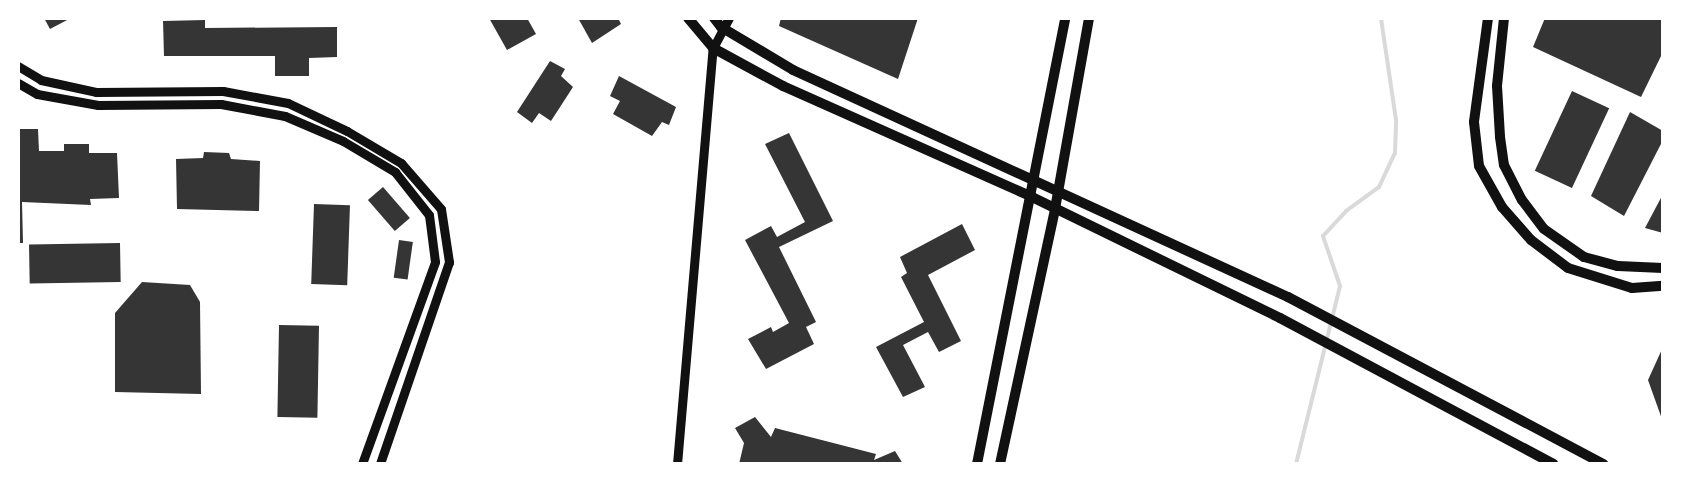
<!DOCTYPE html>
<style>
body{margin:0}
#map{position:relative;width:1681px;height:482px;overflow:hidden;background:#fff;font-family:"Public Sans",sans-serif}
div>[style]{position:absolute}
.stream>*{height:4px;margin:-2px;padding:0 2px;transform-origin:2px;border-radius:2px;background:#d9d9d9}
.building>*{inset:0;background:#353535;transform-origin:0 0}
.tertiary>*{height:9px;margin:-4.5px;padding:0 4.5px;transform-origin:4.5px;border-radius:4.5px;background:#111}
.secondary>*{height:10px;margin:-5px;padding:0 5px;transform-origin:5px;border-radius:5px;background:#111}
span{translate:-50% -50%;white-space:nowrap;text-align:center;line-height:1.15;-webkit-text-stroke:6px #fff;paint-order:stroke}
.frame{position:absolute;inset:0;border:20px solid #fff;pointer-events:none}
</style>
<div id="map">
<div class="stream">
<i style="left:1296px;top:464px;width:183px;rotate:-76.1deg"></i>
<i style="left:1340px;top:286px;width:53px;rotate:-108.8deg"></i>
<i style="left:1323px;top:236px;width:34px;rotate:-47deg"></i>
<i style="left:1346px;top:211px;width:41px;rotate:-36deg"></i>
<i style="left:1379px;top:187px;width:38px;rotate:-65deg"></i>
<i style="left:1395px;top:153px;width:33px;rotate:-88deg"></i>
<i style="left:1396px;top:120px;width:103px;rotate:-98.4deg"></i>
</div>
<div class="building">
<i style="clip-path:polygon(44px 18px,71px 18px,50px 29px)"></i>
<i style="clip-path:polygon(489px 18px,527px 18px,536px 34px,507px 50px)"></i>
<i style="clip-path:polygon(578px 18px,618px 18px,621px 24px,592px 43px)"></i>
<i style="clip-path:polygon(781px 18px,918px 18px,898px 79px,779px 26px)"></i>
<i style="clip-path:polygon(1545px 18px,1663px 18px,1663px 52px,1641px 97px,1533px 47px)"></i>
<i style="clip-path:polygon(205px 20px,205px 28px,337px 27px,337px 57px,309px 58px,309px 76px,275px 76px,275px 56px,164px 56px,163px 21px)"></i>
<i style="clip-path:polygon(550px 61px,565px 69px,561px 76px,573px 87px,551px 121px,539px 113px,532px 123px,517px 112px)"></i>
<i style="clip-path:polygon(619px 76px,676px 107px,669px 125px,662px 122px,652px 136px,613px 114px,620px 101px,610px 96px)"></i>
<i style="left:1572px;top:91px;width:41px;height:88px;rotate:25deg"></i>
<i style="clip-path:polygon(1630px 112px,1663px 131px,1663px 140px,1624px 216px,1591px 196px)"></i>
<i style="clip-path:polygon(18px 129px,38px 129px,39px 151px,64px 151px,64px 144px,89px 144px,89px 153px,117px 153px,119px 198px,90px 199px,91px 205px,22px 202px,23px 243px,18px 243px)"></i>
<i style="clip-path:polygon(789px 133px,833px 221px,779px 247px,816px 322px,806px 327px,814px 344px,766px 369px,748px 339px,771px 327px,773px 332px,789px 323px,745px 240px,771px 226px,777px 237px,805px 222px,765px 144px)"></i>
<i style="clip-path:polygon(204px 152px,229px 153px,231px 159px,260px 161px,259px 211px,177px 209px,176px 159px,203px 158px)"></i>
<i style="left:383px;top:187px;width:41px;height:20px;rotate:49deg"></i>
<i style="clip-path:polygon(1663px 194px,1663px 233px,1645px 228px)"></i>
<i style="left:314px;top:204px;width:36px;height:80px;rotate:2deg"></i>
<i style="clip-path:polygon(962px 224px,975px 250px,928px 275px,961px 341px,939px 352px,928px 332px,903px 345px,925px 387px,903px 397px,876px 347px,924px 322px,901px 277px,907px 273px,900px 257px)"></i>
<i style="left:399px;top:240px;width:14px;height:38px;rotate:8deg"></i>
<i style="left:120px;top:243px;width:39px;height:91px;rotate:89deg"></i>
<i style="clip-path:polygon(142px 282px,190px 285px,200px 302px,201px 394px,115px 392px,115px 313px)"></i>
<i style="left:279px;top:325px;width:40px;height:92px;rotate:1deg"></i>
<i style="clip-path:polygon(1663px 347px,1663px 422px,1648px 380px)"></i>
<i style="clip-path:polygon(755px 417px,771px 437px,775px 428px,876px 454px,874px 460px,895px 451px,903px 464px,739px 464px,744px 443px,735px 428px)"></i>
</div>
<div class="tertiary">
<i style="left:18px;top:66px;width:27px;rotate:31deg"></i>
<i style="left:41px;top:80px;width:56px;rotate:12.3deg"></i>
<i style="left:96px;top:92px;width:127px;rotate:-0.5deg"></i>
<i style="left:223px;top:91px;width:66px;rotate:10.5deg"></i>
<i style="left:288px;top:103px;width:65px;rotate:25.4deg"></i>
<i style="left:347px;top:131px;width:63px;rotate:30.7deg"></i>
<i style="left:401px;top:163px;width:61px;rotate:49deg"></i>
<i style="left:441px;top:209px;width:54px;rotate:81.4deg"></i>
<i style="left:449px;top:262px;width:213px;rotate:108.9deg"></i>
<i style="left:18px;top:83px;width:22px;rotate:30deg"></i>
<i style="left:37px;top:94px;width:62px;rotate:10.2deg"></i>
<i style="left:98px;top:105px;width:123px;rotate:-0.5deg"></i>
<i style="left:221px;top:104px;width:65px;rotate:10.6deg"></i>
<i style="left:285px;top:116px;width:63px;rotate:23.3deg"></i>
<i style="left:343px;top:141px;width:61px;rotate:30.8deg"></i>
<i style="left:395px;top:172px;width:55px;rotate:51.7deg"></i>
<i style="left:429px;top:215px;width:47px;rotate:82.7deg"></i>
<i style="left:435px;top:262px;width:215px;rotate:109.9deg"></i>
<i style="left:677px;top:464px;width:418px;rotate:-85.1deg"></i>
<i style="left:713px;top:48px;width:34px;rotate:-62deg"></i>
</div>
<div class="secondary">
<i style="left:688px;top:18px;width:39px;rotate:50deg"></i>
<i style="left:713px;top:48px;width:80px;rotate:28.5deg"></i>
<i style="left:783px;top:86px;width:273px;rotate:24deg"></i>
<i style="left:1032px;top:197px;width:276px;rotate:26deg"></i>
<i style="left:1280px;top:318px;width:310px;rotate:28.1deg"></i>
<i style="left:714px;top:18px;width:11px;rotate:52deg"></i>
<i style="left:721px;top:27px;width:84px;rotate:30.8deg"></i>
<i style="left:793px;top:70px;width:545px;rotate:24.64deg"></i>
<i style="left:1288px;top:297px;width:357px;rotate:27.9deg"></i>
<i style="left:1488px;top:18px;width:105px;rotate:97.7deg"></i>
<i style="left:1474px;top:122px;width:44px;rotate:83.5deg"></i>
<i style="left:1479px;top:166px;width:47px;rotate:60.7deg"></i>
<i style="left:1502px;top:207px;width:44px;rotate:48.7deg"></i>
<i style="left:1531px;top:240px;width:46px;rotate:37.1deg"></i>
<i style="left:1568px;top:268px;width:67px;rotate:17.4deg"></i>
<i style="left:1632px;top:288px;width:31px;rotate:-4deg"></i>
<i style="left:1504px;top:18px;width:68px;rotate:95.9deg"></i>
<i style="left:1497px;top:86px;width:51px;rotate:86.6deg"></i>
<i style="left:1500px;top:137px;width:28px;rotate:82deg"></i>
<i style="left:1504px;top:165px;width:39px;rotate:63deg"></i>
<i style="left:1522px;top:200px;width:36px;rotate:53deg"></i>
<i style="left:1544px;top:229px;width:49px;rotate:35deg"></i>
<i style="left:1584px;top:257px;width:35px;rotate:15deg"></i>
<i style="left:1618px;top:266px;width:45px;rotate:2.5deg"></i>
<i style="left:977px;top:464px;width:455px;rotate:-78.8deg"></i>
<i style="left:1000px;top:464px;width:261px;rotate:-77.8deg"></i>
<i style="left:1055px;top:209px;width:194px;rotate:-79.9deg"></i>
</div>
<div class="frame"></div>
</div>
